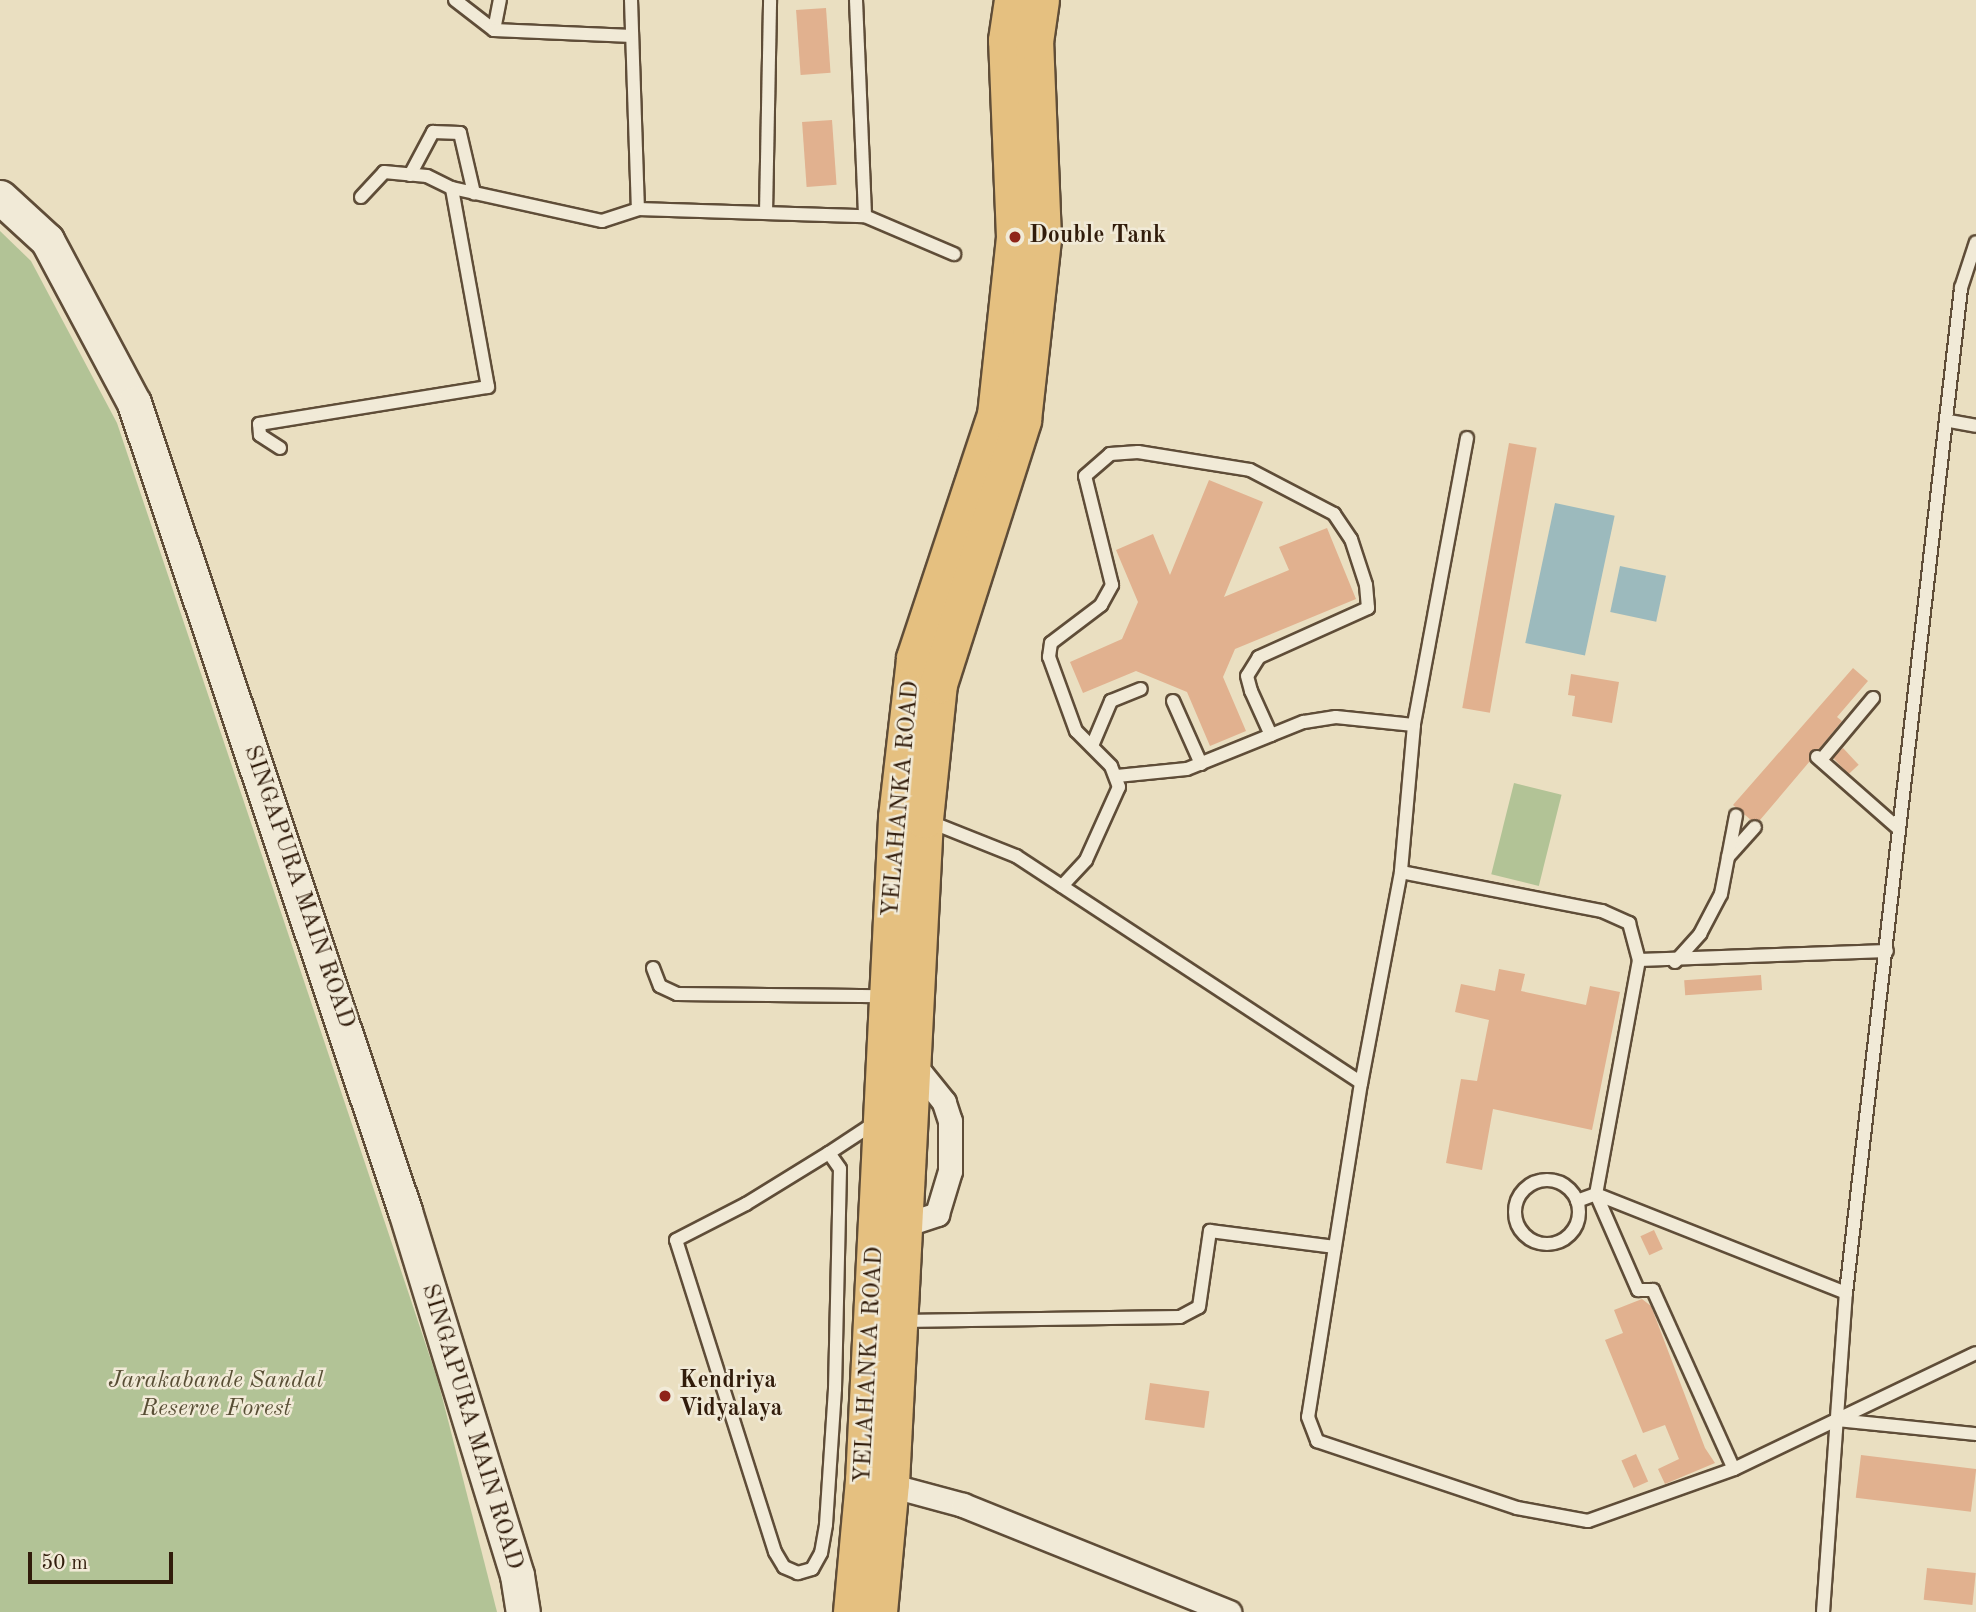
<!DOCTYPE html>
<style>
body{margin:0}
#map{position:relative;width:1976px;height:1612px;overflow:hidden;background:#eadfc1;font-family:"Old Standard TT",serif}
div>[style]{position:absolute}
.green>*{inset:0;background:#b2c396;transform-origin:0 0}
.water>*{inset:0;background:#9cbabd;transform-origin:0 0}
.building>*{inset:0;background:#e1b18f;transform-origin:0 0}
.roads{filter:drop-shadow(2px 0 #5f4d38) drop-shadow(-2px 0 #5f4d38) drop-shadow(0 2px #5f4d38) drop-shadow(0 -2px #5f4d38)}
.lane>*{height:12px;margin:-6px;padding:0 6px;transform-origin:6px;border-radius:6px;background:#f1ead7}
.lane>.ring{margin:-6px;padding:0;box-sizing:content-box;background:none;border:12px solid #f1ead7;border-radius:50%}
.street>*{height:23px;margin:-11.5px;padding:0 11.5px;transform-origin:11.5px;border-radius:11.5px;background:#f1ead7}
.secondary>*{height:33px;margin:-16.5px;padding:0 16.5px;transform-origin:16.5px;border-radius:16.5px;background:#f1ead7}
.primary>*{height:37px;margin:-18.5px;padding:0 18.5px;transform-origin:18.5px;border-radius:18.5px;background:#e5c080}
.dots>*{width:19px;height:19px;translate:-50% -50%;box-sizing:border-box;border:4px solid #f1ead7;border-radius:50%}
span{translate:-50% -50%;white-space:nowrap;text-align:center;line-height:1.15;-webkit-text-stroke:5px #f1ead7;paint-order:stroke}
.poi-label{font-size:24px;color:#311c0b;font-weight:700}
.left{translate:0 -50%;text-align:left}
.street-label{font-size:24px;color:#311c0b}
.park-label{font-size:24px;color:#584e35;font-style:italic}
.scale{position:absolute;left:28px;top:1552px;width:145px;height:32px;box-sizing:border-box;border:4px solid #311c0b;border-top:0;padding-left:9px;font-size:21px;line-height:24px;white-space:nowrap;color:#311c0b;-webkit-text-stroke:5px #f1ead7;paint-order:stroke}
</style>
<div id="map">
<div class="green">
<i style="clip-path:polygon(0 231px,31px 261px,117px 423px,438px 1381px,497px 1612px,0 1612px)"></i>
<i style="left:1514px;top:783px;width:49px;height:94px;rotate:14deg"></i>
</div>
<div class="water">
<i style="left:1555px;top:503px;width:61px;height:143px;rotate:12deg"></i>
<i style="left:1620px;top:566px;width:47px;height:47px;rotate:12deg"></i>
</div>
<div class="building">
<i style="left:826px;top:8px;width:65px;height:30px;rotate:86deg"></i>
<i style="left:832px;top:120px;width:65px;height:30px;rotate:86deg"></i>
<i style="left:1509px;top:443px;width:28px;height:269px;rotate:10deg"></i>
<i style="clip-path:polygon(1209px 480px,1263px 502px,1224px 597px,1289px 570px,1279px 547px,1327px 528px,1356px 599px,1235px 649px,1223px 677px,1246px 731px,1210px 746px,1187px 692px,1136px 671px,1083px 693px,1070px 662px,1122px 639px,1138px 602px,1116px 550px,1153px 534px,1170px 575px)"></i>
<i style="clip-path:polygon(1853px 668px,1868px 681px,1837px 717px,1842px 721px,1819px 749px,1810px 752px,1810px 761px,1760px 820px,1751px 820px,1733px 805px)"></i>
<i style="clip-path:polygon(1571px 674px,1619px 682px,1612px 723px,1572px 716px,1575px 696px,1568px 695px)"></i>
<i style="left:1843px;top:748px;width:23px;height:14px;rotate:47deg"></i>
<i style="clip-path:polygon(1499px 969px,1525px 974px,1521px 991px,1586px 1005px,1590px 986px,1620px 992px,1592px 1130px,1493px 1109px,1482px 1170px,1446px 1163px,1461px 1079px,1477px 1081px,1489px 1020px,1455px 1012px,1461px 984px,1495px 991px)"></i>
<i style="left:1761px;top:975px;width:15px;height:77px;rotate:86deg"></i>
<i style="left:1654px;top:1230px;width:21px;height:15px;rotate:65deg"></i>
<i style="clip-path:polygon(1642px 1299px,1651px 1306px,1705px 1448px,1715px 1463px,1665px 1484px,1658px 1469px,1679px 1459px,1665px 1425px,1643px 1433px,1605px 1340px,1623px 1333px,1614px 1310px)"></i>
<i style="left:1150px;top:1383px;width:60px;height:37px;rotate:8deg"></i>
<i style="left:1636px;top:1454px;width:30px;height:16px;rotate:66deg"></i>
<i style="left:1861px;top:1455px;width:116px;height:43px;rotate:7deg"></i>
<i style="left:1927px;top:1568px;width:49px;height:32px;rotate:6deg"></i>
</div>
<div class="roads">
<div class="lane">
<i style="left:455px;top:0;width:49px;rotate:37.6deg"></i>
<i style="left:494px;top:30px;width:31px;rotate:-79deg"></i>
<i style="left:631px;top:0;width:209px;rotate:88.1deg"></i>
<i style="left:856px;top:0;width:216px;rotate:87.6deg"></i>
<i style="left:494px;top:30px;width:138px;rotate:2.5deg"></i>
<i style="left:410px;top:175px;width:49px;rotate:-61.9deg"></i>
<i style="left:433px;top:132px;width:27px;rotate:2deg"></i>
<i style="left:460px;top:133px;width:62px;rotate:76.9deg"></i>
<i style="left:361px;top:197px;width:34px;rotate:-47deg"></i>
<i style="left:384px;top:172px;width:43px;rotate:5.3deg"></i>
<i style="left:427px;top:176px;width:28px;rotate:26deg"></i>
<i style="left:766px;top:213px;width:213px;rotate:-88.9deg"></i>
<i style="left:1949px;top:421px;width:27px;rotate:10deg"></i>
<i style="left:1467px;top:438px;width:292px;rotate:100.5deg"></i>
<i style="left:1414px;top:725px;width:148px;rotate:95.1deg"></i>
<i style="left:1401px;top:872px;width:215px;rotate:100.7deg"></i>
<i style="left:1361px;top:1083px;width:338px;rotate:99deg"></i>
<i style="left:1308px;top:1417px;width:26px;rotate:69deg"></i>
<i style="left:1317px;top:1441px;width:211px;rotate:18.5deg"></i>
<i style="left:1517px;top:1508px;width:72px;rotate:10.4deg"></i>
<i style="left:1588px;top:1521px;width:155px;rotate:-19.6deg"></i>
<i style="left:1734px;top:1469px;width:268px;rotate:-25.6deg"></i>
<i style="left:280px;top:448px;width:24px;rotate:-147deg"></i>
<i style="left:260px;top:435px;width:11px;rotate:-95deg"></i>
<i style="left:259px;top:424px;width:232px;rotate:-9.2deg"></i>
<i style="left:488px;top:387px;width:202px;rotate:-100.3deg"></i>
<i style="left:452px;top:188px;width:154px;rotate:12.4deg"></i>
<i style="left:602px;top:221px;width:38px;rotate:-18deg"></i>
<i style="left:638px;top:209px;width:227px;rotate:1.8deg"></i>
<i style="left:865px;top:216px;width:97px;rotate:23.1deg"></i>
<i style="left:1173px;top:701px;width:69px;rotate:66deg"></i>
<i style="left:1092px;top:746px;width:49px;rotate:-67.1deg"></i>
<i style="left:1111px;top:701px;width:32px;rotate:-22deg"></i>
<i style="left:1817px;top:757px;width:109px;rotate:41.3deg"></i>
<i style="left:1821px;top:760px;width:81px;rotate:-50deg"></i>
<i style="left:1117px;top:776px;width:70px;rotate:-5.7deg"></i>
<i style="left:1187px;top:769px;width:91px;rotate:-22deg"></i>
<i style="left:928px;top:821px;width:95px;rotate:21.7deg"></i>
<i style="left:1016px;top:856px;width:413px;rotate:33.3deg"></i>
<i style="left:1728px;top:857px;width:40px;rotate:-48deg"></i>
<i style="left:1401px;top:872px;width:205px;rotate:11deg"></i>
<i style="left:1602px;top:911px;width:30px;rotate:24deg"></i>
<i style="left:1629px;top:923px;width:38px;rotate:75deg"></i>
<i style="left:1639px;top:960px;width:238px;rotate:100.4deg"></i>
<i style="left:1596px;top:1194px;width:105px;rotate:66.4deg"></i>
<i style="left:1638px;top:1290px;width:15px"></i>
<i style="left:1653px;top:1290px;width:196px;rotate:65.7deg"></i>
<i style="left:1062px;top:886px;width:35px;rotate:-47deg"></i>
<i style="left:1086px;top:860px;width:80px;rotate:-65.7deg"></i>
<i style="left:1119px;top:787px;width:22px;rotate:-111deg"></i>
<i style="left:1111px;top:766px;width:49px;rotate:-135deg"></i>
<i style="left:1076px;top:731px;width:79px;rotate:-110deg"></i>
<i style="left:1049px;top:657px;width:14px;rotate:-82deg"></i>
<i style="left:1051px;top:643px;width:63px;rotate:-37.2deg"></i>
<i style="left:1101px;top:605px;width:23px;rotate:-61deg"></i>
<i style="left:1112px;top:585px;width:112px;rotate:-103.9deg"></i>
<i style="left:1085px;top:476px;width:33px;rotate:-41deg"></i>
<i style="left:1110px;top:454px;width:28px;rotate:-4deg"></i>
<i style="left:1138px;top:452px;width:113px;rotate:9.1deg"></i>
<i style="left:1250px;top:470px;width:95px;rotate:27.6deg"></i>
<i style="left:1334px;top:514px;width:30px;rotate:56deg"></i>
<i style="left:1351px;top:539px;width:48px;rotate:71.9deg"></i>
<i style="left:1366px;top:585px;width:23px;rotate:85deg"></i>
<i style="left:1368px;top:608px;width:120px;rotate:155.8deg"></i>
<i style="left:1259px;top:657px;width:22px;rotate:122deg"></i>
<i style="left:1247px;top:676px;width:16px;rotate:75deg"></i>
<i style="left:1251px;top:691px;width:48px;rotate:65.6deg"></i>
<i style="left:1271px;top:735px;width:35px;rotate:-22deg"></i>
<i style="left:1304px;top:722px;width:32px;rotate:-9deg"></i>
<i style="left:1336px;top:717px;width:78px;rotate:5.9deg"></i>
<i style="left:1639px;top:960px;width:248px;rotate:-2.1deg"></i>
<i style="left:1675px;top:962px;width:38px;rotate:-48deg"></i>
<i style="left:1700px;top:934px;width:45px;rotate:-62.3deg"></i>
<i style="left:1721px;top:894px;width:80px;rotate:-79.2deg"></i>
<i style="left:653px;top:968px;width:19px;rotate:69deg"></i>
<i style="left:660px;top:986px;width:19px;rotate:25deg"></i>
<i style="left:677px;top:994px;width:206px;rotate:0.6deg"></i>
<i style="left:829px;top:1153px;width:19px;rotate:55deg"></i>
<i style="left:840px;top:1169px;width:220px;rotate:91.3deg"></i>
<i style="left:835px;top:1389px;width:136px;rotate:93.8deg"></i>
<i style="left:826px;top:1525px;width:28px;rotate:100deg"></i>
<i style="left:821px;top:1553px;width:18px;rotate:119deg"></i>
<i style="left:812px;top:1569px;width:15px;rotate:164deg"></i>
<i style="left:798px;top:1573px;width:15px;rotate:-157deg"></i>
<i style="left:784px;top:1567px;width:17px;rotate:-121deg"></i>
<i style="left:775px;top:1552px;width:327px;rotate:-107.6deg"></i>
<i style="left:676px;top:1240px;width:79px;rotate:-27.2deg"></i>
<i style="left:746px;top:1204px;width:97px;rotate:-31.6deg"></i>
<i style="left:829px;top:1153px;width:56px;rotate:-33.4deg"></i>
<i class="ring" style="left:1515px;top:1180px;width:52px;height:52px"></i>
<i style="left:1577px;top:1201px;width:20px;rotate:-20deg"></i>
<i style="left:1596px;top:1194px;width:269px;rotate:21.6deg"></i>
<i style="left:901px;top:1321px;width:279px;rotate:-0.8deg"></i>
<i style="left:1180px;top:1317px;width:21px;rotate:-28deg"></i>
<i style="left:1199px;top:1307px;width:77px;rotate:-81.8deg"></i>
<i style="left:1210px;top:1231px;width:126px;rotate:7.3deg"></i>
<i style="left:1837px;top:1420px;width:140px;rotate:5.8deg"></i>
<i style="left:1823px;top:1612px;width:320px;rotate:-85.9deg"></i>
<i style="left:1846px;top:1293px;width:1012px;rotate:-83.47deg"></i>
<i style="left:1961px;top:288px;width:48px;rotate:-71.9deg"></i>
</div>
<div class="street">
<i style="left:904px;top:1225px;width:35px;rotate:-18deg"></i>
<i style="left:937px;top:1214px;width:45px;rotate:-73.2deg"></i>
<i style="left:950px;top:1171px;width:50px;rotate:-90deg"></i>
<i style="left:950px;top:1121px;width:20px;rotate:-108deg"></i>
<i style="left:944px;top:1102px;width:36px;rotate:-129deg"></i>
<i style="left:921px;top:1074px;width:10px;rotate:-169deg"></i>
<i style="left:878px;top:1482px;width:88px;rotate:15.1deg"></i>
<i style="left:963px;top:1505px;width:287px;rotate:21.9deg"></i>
</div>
<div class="secondary">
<i style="left:0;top:197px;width:64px;rotate:42.5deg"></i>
<i style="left:47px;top:240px;width:185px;rotate:61.9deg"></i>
<i style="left:134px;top:403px;width:852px;rotate:71.46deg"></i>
<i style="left:405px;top:1211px;width:381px;rotate:72.9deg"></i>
<i style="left:517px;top:1575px;width:37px;rotate:81deg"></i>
</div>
<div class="primary">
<i style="left:852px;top:1612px;width:132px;rotate:-84.8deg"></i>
<i style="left:864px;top:1481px;width:665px;rotate:-87.15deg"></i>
<i style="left:897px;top:817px;width:160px;rotate:-83.5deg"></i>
<i style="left:915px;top:658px;width:256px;rotate:-71.6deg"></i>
<i style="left:996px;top:415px;width:179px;rotate:-83.9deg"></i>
<i style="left:1015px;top:237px;width:197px;rotate:-92.3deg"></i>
<i style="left:1007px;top:40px;width:40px;rotate:-81.5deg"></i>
<i style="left:878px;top:1612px;width:130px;rotate:-84.7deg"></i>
<i style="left:890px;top:1483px;width:665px;rotate:-87.07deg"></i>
<i style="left:924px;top:819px;width:136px;rotate:-84.1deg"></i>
<i style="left:938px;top:684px;width:277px;rotate:-72.3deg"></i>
<i style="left:1022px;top:420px;width:183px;rotate:-83.7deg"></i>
<i style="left:1042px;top:238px;width:196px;rotate:-92.3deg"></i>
<i style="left:1034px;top:42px;width:42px;rotate:-81.9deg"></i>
</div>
</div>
<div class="dots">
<i style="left:1015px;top:237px;background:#8f2418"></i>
<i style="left:665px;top:1396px;background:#8f2418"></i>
</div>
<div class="poi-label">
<span class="left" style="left:1029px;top:237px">Double Tank</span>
<span class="left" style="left:679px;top:1396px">Kendriya<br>Vidyalaya</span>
</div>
<div class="street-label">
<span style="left:902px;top:799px;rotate:-85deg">YELAHANKA ROAD</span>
<span style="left:298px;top:887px;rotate:71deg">SINGAPURA MAIN ROAD</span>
<span style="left:870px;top:1365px;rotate:-87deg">YELAHANKA ROAD</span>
<span style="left:471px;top:1427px;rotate:73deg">SINGAPURA MAIN ROAD</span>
</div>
<div class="park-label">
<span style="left:216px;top:1396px">Jarakabande Sandal<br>Reserve Forest</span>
</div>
<div class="scale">50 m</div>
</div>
